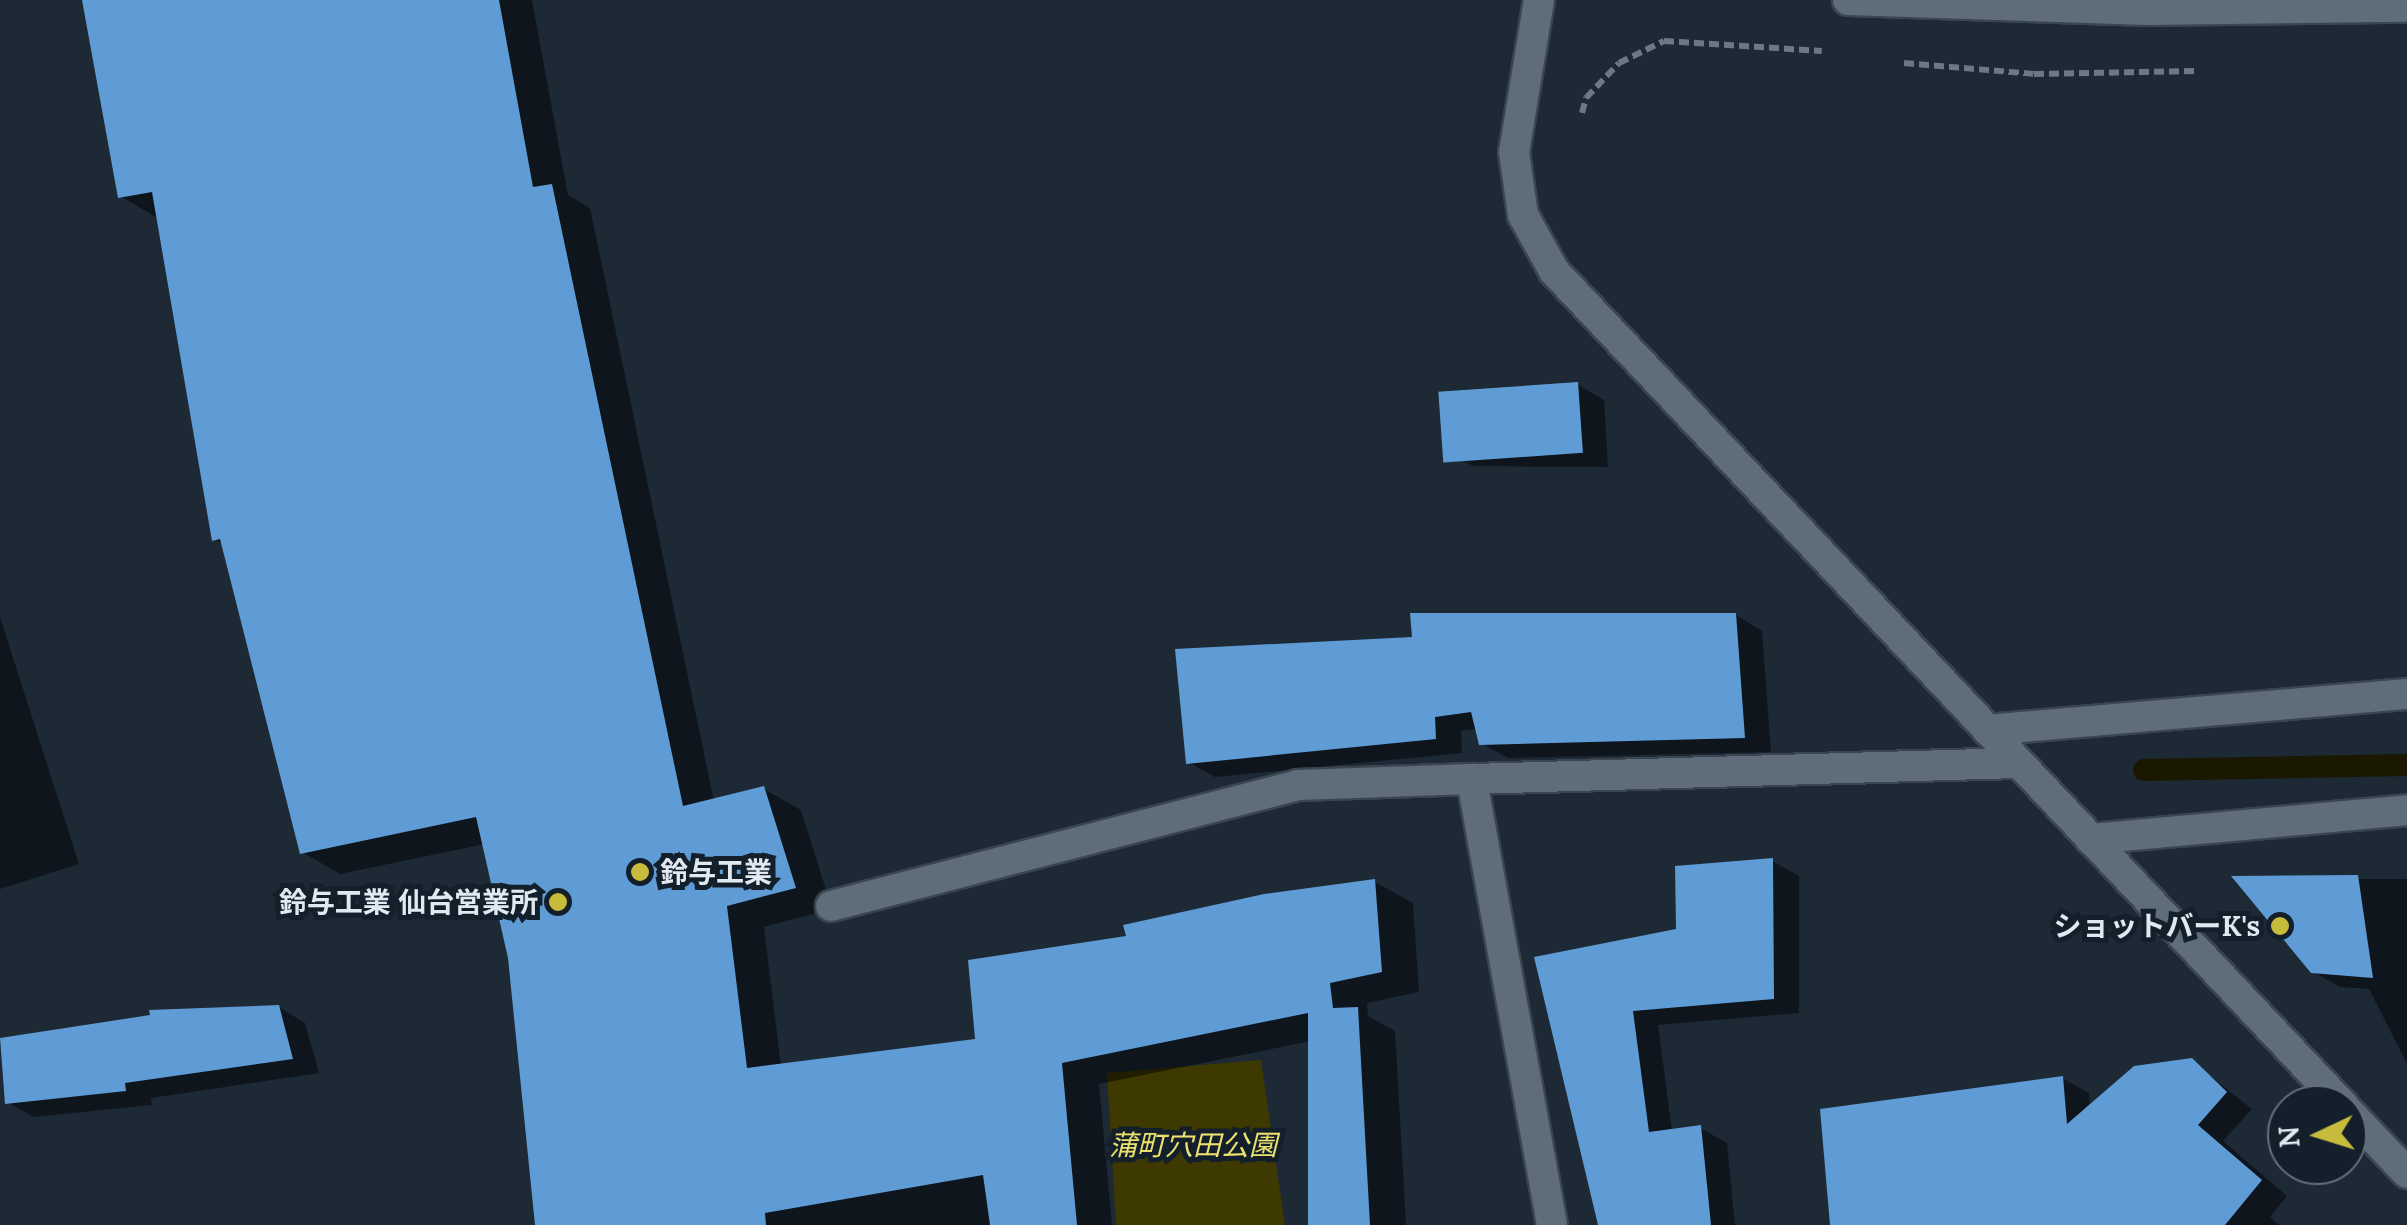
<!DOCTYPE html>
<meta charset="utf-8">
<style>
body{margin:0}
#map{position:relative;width:2407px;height:1225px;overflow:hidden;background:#1d2935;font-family:Lora,"Noto Sans JP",serif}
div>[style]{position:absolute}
.green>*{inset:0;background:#3e3900}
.shadow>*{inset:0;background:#0007}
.stream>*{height:22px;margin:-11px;padding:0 11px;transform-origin:11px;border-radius:11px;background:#1b1801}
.building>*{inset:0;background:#5f9cd5;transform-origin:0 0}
.path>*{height:6px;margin-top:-3px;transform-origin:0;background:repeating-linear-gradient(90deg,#6e7883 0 10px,transparent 0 15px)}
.roads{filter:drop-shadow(2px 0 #3a454f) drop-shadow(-2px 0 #3a454f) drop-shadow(0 2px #3a454f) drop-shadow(0 -2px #3a454f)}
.minor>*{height:30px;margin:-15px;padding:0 15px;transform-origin:15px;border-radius:15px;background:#5f6d7b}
.dots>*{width:28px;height:28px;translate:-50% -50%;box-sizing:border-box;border:5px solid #131f2b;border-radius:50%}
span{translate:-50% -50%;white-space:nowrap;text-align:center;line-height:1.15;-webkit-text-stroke:10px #131f2b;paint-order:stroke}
.poi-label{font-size:28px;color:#e0e8f0;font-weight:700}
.left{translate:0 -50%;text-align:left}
.right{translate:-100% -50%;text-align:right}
.park-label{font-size:28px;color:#ece16f;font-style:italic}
.north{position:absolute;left:2267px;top:1085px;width:100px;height:100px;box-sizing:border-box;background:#131f2b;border:2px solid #656f7a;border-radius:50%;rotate:266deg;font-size:28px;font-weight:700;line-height:40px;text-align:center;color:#e0e8f0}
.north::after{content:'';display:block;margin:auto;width:35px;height:45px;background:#c7bb3c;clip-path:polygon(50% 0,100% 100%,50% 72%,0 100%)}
</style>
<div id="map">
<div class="green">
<i style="clip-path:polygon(1261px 1060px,1285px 1225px,1116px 1225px,1107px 1073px)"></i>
</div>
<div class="shadow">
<i style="clip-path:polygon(85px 0,532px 0,568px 195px,590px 208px,714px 801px,764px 789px,801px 810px,832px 909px,764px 927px,781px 1066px,978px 1041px,1129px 938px,1375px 882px,1413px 903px,1419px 992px,1367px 1003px,1368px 1016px,1395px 1031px,1406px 1225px,1310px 1225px,1311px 1041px,1099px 1084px,1112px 1225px,538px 1225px,511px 958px,485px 844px,340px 874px,302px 852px,225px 545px,214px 539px,159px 219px,120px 196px)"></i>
<i style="clip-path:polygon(1577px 384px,1604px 400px,1608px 467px,1473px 466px,1446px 451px)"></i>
<i style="clip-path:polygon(1736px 615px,1762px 631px,1771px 752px,1508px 758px,1481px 743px,1478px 729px,1461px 731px,1462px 753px,1215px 777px,1188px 762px,1414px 639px)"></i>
<i style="clip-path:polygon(0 617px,79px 864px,0 889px)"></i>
<i style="clip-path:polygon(1772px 861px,1799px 876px,1799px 1013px,1658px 1025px,1672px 1131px,1700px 1128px,1727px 1143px,1735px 1225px,1601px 1225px,1537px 959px,1678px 931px)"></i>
<i style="clip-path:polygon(2237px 879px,2407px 879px,2407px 1064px,2369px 989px,2340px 987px,2312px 971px)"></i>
<i style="clip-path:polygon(279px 1007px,305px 1023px,319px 1073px,151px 1098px,152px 1105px,34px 1117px,7px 1102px,0 1041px)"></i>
<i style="clip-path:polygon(2191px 1061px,2252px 1109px,2223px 1141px,2287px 1196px,2270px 1217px,2279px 1225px,1833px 1225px,2062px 1078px,2089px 1093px,2090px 1108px)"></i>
</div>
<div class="stream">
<i style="left:2144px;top:770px;width:263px;rotate:-1.1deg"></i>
</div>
<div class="building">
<i style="clip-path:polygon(82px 0,499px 0,533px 187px,552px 184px,683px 806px,764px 786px,796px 888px,727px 906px,747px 1068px,975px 1039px,968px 960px,1126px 936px,1123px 925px,1264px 894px,1375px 879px,1382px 972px,1330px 983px,1333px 1008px,1358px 1007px,1370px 1225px,1308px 1225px,1308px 1013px,1062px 1063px,1077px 1225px,990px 1225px,983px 1175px,765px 1213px,766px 1225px,535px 1225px,508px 958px,476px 817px,300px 854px,220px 539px,212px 541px,152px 192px,118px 198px)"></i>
<i style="left:1578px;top:382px;width:71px;height:140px;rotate:86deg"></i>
<i style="clip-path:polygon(1410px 613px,1736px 613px,1745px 738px,1479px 745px,1471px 712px,1435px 717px,1436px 739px,1186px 764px,1175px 649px,1412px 637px)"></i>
<i style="clip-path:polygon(1773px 858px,1774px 999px,1633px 1011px,1649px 1132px,1701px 1125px,1711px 1225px,1598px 1225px,1534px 957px,1676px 929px,1675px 866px)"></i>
<i style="clip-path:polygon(2358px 875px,2373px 978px,2311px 973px,2231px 876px)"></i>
<i style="clip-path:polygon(279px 1005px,293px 1059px,125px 1083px,126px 1091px,5px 1104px,0 1038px,150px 1015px,149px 1010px)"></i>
<i style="clip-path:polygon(2192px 1058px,2227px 1092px,2198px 1125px,2262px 1180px,2225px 1225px,1830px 1225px,1820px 1109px,2063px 1076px,2067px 1124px,2134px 1066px)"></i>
</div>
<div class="path">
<i style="left:1904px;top:63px;width:130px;rotate:4.8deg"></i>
<i style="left:2034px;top:74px;width:162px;rotate:-1.1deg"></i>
<i style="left:1582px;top:113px;width:16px;rotate:-75deg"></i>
<i style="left:1586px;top:98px;width:48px;rotate:-46.7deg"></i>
<i style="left:1619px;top:63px;width:50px;rotate:-26.1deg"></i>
<i style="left:1664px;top:41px;width:158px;rotate:3.6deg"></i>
</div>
<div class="roads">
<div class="minor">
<i style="left:1539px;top:0;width:154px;rotate:99.3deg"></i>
<i style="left:1514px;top:152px;width:64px;rotate:81.9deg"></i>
<i style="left:1523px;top:215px;width:64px;rotate:61deg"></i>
<i style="left:1554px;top:271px;width:1148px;rotate:46.59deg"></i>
<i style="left:1848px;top:0;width:299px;rotate:1.9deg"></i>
<i style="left:2147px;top:10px;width:260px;rotate:-0.7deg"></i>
<i style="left:1987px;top:730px;width:422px;rotate:-4.9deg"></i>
<i style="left:2090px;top:839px;width:318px;rotate:-5.2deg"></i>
<i style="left:831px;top:906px;width:482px;rotate:-14.5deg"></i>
<i style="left:1298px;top:785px;width:174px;rotate:-2deg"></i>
<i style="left:2347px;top:1110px;width:87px;rotate:46.4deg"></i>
<i style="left:1552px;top:1225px;width:453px;rotate:-100.2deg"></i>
<i style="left:1472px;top:779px;width:545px;rotate:-1.68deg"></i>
</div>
</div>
<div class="dots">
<i style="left:640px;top:872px;background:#c7bb3c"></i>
<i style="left:558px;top:902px;background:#c7bb3c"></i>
<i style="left:2280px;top:926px;background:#c7bb3c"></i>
</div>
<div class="poi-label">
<span class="left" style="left:660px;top:872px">鈴与工業</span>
<span class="right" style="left:538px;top:902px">鈴与工業 仙台営業所</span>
<span class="right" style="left:2260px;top:926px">ショットバーK's</span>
</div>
<div class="park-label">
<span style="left:1193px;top:1145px">蒲町穴田公園</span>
</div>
<div class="north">N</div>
</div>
